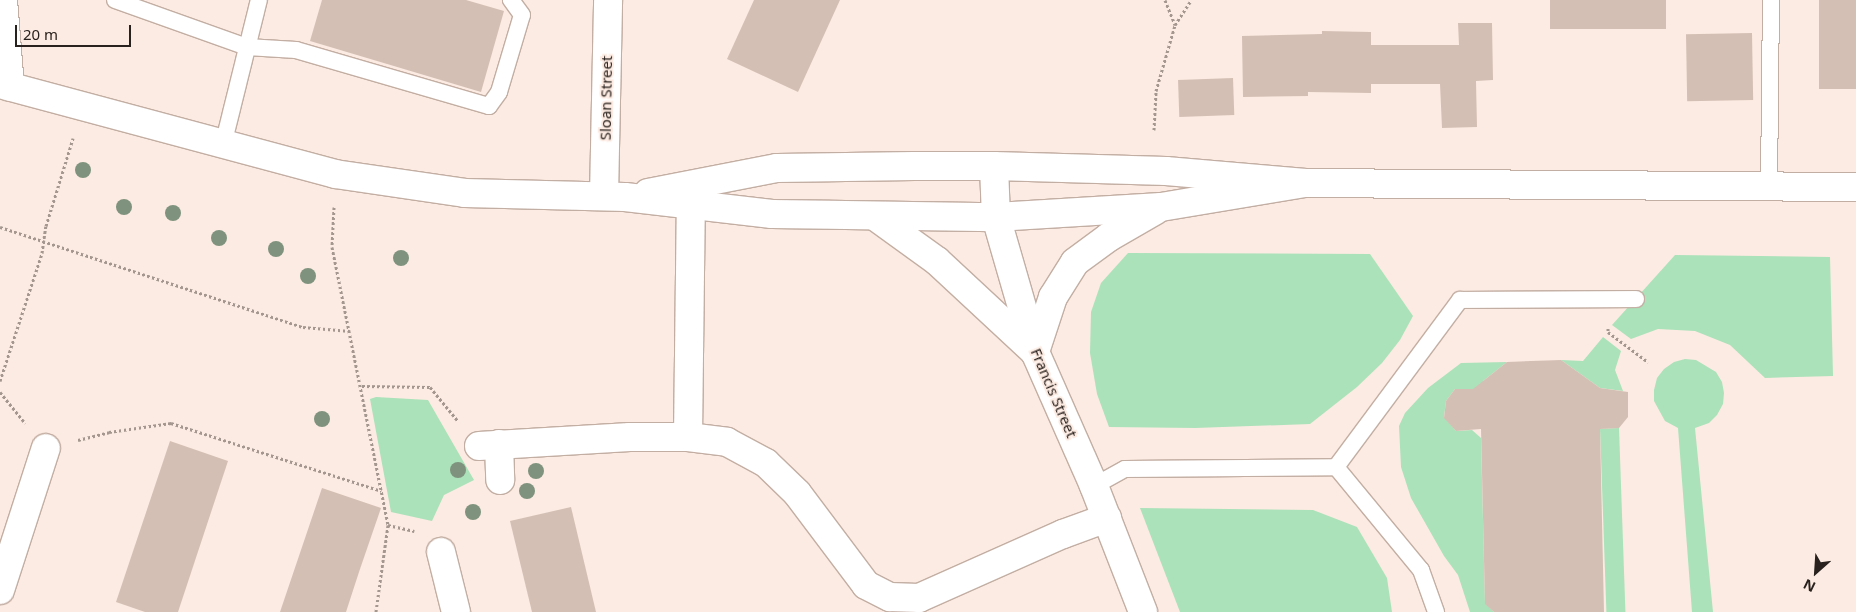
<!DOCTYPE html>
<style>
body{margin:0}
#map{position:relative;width:1856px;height:612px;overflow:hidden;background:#fcebe2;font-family:"Noto Sans",sans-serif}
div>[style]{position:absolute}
.green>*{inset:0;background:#abe2ba;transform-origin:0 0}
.building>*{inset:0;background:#d4bfb4;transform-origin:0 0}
.path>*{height:3px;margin-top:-1.5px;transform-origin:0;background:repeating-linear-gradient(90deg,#a49790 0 2.5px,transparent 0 5px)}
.roads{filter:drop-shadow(1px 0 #c3aea3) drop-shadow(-1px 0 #c3aea3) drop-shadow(0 1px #c3aea3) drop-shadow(0 -1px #c3aea3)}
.lane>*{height:16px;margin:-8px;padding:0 8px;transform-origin:8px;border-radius:8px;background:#fff}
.street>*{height:28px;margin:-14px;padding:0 14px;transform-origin:14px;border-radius:14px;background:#fff}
.secondary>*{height:28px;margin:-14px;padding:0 14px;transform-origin:14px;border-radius:14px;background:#fff}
.highway>*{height:28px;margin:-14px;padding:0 14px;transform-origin:14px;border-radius:14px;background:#fff}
.trees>*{width:16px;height:16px;margin:-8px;border-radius:50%;background:#7f927d}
span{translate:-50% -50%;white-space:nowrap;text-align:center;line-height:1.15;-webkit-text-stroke:4px #fcebe2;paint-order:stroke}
.street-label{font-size:15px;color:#29211d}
.north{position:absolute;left:1791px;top:547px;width:50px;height:50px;-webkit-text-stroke:4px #fcebe2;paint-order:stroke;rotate:206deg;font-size:14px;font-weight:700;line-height:20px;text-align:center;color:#29211d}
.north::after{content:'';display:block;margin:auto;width:18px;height:22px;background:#29211d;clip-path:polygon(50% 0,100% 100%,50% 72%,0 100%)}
.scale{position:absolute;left:15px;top:25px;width:116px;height:22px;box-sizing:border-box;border:2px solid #29211d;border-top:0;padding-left:6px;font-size:15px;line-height:18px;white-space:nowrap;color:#29211d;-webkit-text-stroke:4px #fcebe2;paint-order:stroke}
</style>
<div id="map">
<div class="green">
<i style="clip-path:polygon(1128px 253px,1370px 254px,1413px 316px,1400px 340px,1382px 363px,1357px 387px,1310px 424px,1195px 428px,1109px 427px,1097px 394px,1090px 353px,1091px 312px,1101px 283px)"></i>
<i style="clip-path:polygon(1675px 255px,1830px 257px,1833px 376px,1765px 378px,1730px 345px,1695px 331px,1658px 329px,1631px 339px,1612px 325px)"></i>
<i style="clip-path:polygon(1603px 337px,1621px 351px,1615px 370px,1623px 391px,1600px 388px,1561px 360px,1583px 361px)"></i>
<i style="clip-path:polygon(1685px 359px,1696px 360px,1716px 372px,1722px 382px,1724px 393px,1723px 404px,1717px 415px,1709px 423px,1695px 428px,1713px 612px,1692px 612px,1678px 428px,1665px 421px,1654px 401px,1654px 390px,1657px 378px,1664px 369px,1674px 362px)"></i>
<i style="clip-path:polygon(1507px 362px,1483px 381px,1484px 399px,1455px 389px,1446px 401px,1444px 417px,1456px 431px,1472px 430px,1481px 438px,1485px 603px,1494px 612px,1470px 612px,1458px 575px,1444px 556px,1411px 498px,1401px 467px,1399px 426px,1405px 413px,1428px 388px,1461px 363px)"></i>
<i style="clip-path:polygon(376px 397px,428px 400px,474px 480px,444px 495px,432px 521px,391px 512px,370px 399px)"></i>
<i style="left:1619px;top:428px;width:184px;height:19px;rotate:88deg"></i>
<i style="clip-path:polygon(1140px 508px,1313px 510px,1357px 527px,1387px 578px,1392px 612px,1180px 612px)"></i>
</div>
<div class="building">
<i style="clip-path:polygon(322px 0,466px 0,504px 11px,481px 92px,310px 41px)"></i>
<i style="clip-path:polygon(754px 0,840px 0,798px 92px,727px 59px)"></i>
<i style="left:1550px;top:0;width:116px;height:29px"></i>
<i style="left:1819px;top:0;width:37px;height:89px"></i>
<i style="clip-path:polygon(1458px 23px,1492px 23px,1493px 80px,1476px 81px,1477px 127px,1442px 128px,1440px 84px,1371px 84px,1371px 93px,1308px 92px,1308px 96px,1243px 97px,1242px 36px,1322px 34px,1322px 31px,1371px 32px,1371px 45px,1459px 45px)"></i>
<i style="left:1752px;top:33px;width:67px;height:66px;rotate:89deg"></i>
<i style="left:1233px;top:78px;width:37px;height:55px;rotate:88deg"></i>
<i style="clip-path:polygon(1561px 360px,1600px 388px,1628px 392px,1628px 417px,1619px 428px,1600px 429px,1604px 612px,1494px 612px,1485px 604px,1481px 429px,1456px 431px,1444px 418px,1446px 401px,1455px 389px,1473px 389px,1507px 362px)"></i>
<i style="clip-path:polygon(170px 441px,228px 461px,178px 612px,145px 612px,116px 602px)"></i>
<i style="clip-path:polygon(322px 488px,381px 508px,359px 572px,346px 612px,280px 612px)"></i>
<i style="clip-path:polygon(571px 507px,596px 612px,532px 612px,510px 521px)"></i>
</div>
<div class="path">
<i style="left:1165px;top:0;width:27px;rotate:68deg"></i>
<i style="left:1154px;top:130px;width:39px;rotate:-87deg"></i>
<i style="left:1156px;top:91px;width:69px;rotate:-73.9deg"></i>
<i style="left:1175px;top:25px;width:30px;rotate:-57deg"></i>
<i style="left:334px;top:207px;width:40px;rotate:92.9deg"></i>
<i style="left:332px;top:247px;width:284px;rotate:78.6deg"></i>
<i style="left:388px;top:525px;width:88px;rotate:97.9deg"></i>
<i style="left:0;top:227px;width:319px;rotate:18.3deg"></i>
<i style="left:303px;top:327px;width:47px;rotate:4.9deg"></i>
<i style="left:1608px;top:328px;width:4px;rotate:90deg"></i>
<i style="left:1608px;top:332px;width:50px;rotate:36.9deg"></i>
<i style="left:0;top:381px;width:135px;rotate:-71.8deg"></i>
<i style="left:42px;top:253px;width:27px;rotate:-82deg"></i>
<i style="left:46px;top:226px;width:92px;rotate:-72.9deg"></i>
<i style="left:362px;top:386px;width:68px;rotate:0.8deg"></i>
<i style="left:430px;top:387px;width:44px;rotate:50.5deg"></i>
<i style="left:0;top:392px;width:40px;rotate:51deg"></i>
<i style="left:78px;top:440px;width:32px;rotate:-14deg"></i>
<i style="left:109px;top:432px;width:63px;rotate:-8.3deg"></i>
<i style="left:171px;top:423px;width:221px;rotate:17.9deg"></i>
<i style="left:388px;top:525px;width:27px;rotate:13deg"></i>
</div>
<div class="roads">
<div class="lane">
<i style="left:115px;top:0;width:140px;rotate:19.6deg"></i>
<i style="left:247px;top:47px;width:49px;rotate:3.5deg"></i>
<i style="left:296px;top:50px;width:201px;rotate:16.2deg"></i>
<i style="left:489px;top:106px;width:17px;rotate:-54deg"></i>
<i style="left:499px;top:92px;width:80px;rotate:-73.4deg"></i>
<i style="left:522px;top:15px;width:19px;rotate:-126deg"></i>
<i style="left:223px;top:145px;width:149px;rotate:-76.1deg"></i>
<i style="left:1769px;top:187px;width:187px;rotate:-89.4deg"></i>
<i style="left:1336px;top:467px;width:134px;rotate:50.5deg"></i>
<i style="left:1421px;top:570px;width:45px;rotate:70.3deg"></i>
<i style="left:1094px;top:486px;width:35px;rotate:-29deg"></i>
<i style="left:1125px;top:469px;width:211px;rotate:-0.5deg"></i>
<i style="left:1336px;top:467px;width:208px;rotate:-53.4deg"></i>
<i style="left:1460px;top:300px;width:176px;rotate:-0.3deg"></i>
</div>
<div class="street">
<i style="left:3px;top:0;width:87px;rotate:85.4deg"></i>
<i style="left:688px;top:437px;width:231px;rotate:-89.3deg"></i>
<i style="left:499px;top:444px;width:36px;rotate:88deg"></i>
<i style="left:479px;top:446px;width:151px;rotate:-3.4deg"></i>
<i style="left:630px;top:437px;width:58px"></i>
<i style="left:688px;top:437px;width:39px;rotate:7deg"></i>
<i style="left:727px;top:442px;width:44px;rotate:28.3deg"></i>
<i style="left:766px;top:463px;width:43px;rotate:44.1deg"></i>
<i style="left:797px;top:493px;width:115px;rotate:53.1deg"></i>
<i style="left:866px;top:585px;width:27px;rotate:27deg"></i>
<i style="left:890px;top:597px;width:29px;rotate:2deg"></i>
<i style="left:919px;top:598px;width:158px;rotate:-24deg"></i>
<i style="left:1063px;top:534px;width:47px;rotate:-20deg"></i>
<i style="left:441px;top:552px;width:62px;rotate:76deg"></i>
<i style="left:0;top:590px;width:149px;rotate:-72.1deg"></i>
</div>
<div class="secondary">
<i style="left:994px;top:166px;width:51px;rotate:87.8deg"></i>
<i style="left:996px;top:217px;width:141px;rotate:73.9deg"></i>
<i style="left:1035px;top:352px;width:146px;rotate:66.2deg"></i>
<i style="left:1094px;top:486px;width:135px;rotate:68.7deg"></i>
<i style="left:604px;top:196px;width:196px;rotate:-88.8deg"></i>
</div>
<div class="highway">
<i style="left:0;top:84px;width:347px;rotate:15deg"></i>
<i style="left:335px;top:174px;width:131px;rotate:8.3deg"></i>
<i style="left:465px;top:193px;width:160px;rotate:1.4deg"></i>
<i style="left:625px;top:197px;width:148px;rotate:6.6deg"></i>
<i style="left:772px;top:214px;width:224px;rotate:0.8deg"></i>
<i style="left:996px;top:217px;width:165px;rotate:-3.5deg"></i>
<i style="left:1161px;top:207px;width:146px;rotate:-9.5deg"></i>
<i style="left:648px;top:193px;width:131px;rotate:-11deg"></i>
<i style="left:777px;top:168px;width:137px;rotate:-0.8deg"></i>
<i style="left:914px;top:166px;width:80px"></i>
<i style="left:994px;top:166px;width:172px;rotate:1.7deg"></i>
<i style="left:1166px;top:171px;width:140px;rotate:4.9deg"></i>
<i style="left:1305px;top:183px;width:551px;rotate:0.42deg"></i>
<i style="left:876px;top:217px;width:75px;rotate:35.8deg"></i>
<i style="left:937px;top:261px;width:134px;rotate:42.9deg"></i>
<i style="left:1035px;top:352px;width:58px;rotate:-71.9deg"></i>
<i style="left:1053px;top:297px;width:41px;rotate:-57.8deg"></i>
<i style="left:1075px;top:262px;width:42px;rotate:-36.3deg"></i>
<i style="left:1109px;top:237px;width:54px;rotate:-29.9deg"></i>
</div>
</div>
<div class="trees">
<i style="left:83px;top:170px"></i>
<i style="left:124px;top:207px"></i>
<i style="left:173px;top:213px"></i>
<i style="left:219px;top:238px"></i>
<i style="left:276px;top:249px"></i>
<i style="left:401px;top:258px"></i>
<i style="left:308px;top:276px"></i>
<i style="left:322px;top:419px"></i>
<i style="left:458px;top:470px"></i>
<i style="left:536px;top:471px"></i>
<i style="left:527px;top:491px"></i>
<i style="left:473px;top:512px"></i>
</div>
<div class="street-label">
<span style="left:606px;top:98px;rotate:-89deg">Sloan Street</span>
<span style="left:1054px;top:393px;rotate:67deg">Francis Street</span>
</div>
<div class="north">N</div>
<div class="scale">20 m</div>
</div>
